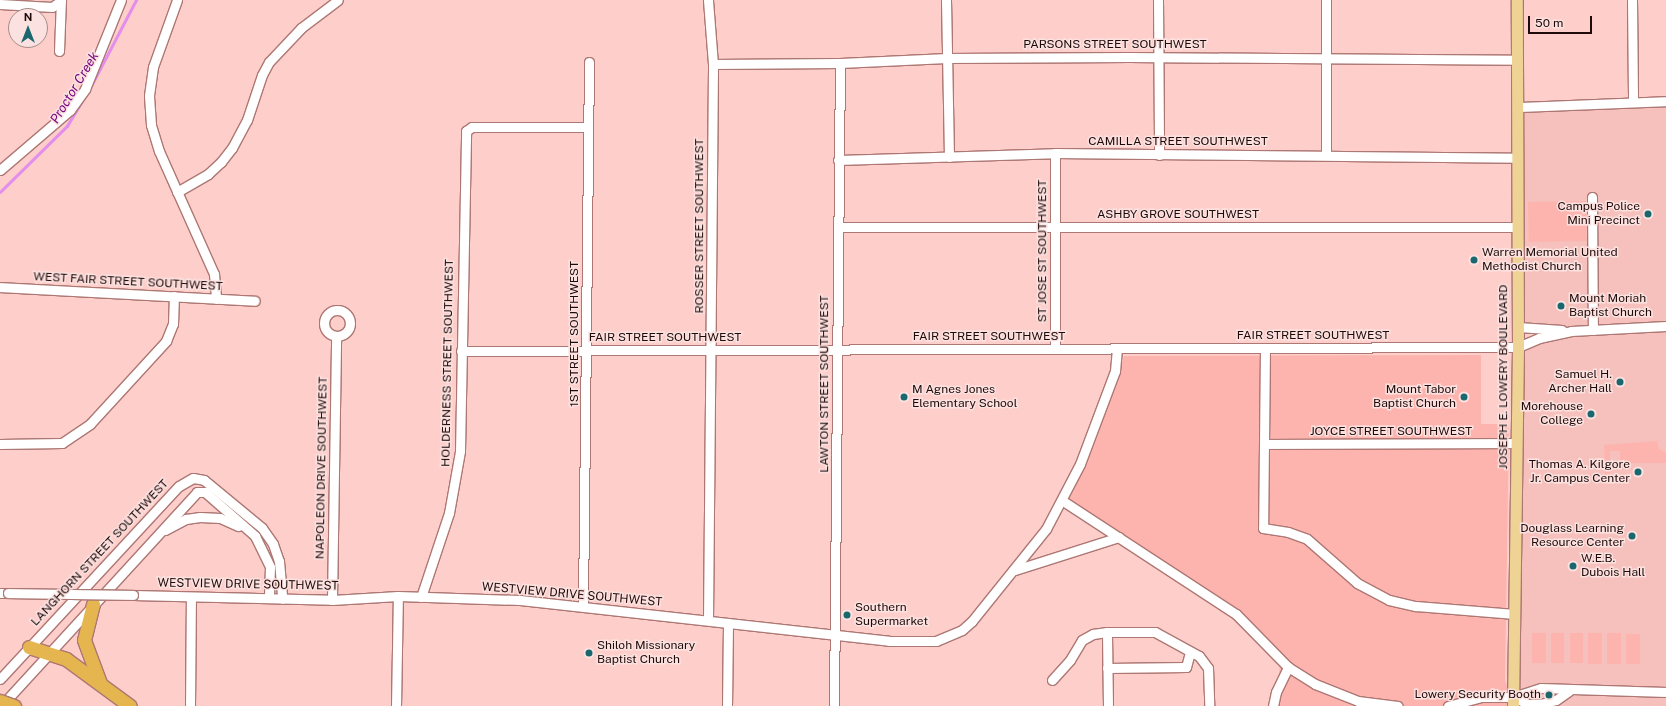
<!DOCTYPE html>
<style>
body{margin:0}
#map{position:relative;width:1666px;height:706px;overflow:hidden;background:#fececa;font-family:"Public Sans",sans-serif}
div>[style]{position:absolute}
.built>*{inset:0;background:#f6c0bc}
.green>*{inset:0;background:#feb4ae;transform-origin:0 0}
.stream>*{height:2.5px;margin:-1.25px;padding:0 1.25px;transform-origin:1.25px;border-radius:1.25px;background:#e38eec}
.roads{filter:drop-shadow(1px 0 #ad7773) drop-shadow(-1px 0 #ad7773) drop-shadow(0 1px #ad7773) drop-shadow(0 -1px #ad7773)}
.minor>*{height:9px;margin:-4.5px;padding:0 4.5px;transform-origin:4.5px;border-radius:4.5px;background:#fff}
.minor>.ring{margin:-4.5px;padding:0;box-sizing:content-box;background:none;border:9px solid #fff;border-radius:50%}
.major>*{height:11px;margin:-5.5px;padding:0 5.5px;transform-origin:5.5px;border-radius:5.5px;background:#efd395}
.highway>*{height:13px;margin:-6.5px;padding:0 6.5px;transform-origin:6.5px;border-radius:6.5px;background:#e5b54f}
.bridges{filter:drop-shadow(1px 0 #ad7773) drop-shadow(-1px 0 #ad7773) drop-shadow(0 1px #ad7773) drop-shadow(0 -1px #ad7773)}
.minor-bridge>*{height:9px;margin:-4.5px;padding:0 4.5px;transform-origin:4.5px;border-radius:4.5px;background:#fff}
.highway-bridge>*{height:13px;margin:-6.5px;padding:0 6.5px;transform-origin:6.5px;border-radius:6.5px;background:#e5b54f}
.dots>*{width:11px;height:11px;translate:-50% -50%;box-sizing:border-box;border:2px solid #fbe2e0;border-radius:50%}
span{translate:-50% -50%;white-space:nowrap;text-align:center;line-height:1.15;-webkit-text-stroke:3px #fbe2e0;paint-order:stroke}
.street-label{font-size:12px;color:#1e0a09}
.poi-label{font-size:12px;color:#1e0a09}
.right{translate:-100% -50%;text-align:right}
.left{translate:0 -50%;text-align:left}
.water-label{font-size:13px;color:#760481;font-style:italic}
.north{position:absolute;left:8px;top:8px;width:40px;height:40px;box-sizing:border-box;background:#fbe2e0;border:1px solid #a38c8a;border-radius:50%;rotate:0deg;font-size:11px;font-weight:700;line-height:16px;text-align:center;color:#1e0a09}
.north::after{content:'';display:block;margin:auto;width:14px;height:18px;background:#1a676e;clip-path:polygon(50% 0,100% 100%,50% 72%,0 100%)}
.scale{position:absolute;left:1528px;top:16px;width:64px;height:18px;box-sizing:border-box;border:2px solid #1e0a09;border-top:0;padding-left:5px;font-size:12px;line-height:14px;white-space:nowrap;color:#1e0a09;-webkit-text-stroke:3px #fbe2e0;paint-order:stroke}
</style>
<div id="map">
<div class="built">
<i style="clip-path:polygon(1666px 100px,1666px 706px,1515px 706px,1518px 347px,1592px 328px,1515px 335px,1519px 108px)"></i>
</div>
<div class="green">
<i style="left:1586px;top:201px;width:40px;height:58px;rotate:89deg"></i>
<i style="clip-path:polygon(1481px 355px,1481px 424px,1509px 424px,1505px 680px,1514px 706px,1277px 706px,1280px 662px,1249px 633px,1216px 605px,1064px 507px,1124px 356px)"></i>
<i style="clip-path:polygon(1657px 441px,1659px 449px,1666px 453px,1666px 463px,1620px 463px,1620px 451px,1610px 451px,1610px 483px,1605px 483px,1604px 445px)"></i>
<i style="left:1532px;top:633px;width:14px;height:30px"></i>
<i style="left:1551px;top:633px;width:13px;height:30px"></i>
<i style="left:1570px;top:633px;width:13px;height:30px"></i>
<i style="left:1588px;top:633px;width:14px;height:31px"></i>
<i style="left:1607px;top:633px;width:14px;height:31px"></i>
<i style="left:1626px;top:634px;width:14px;height:30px"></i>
</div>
<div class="stream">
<i style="left:90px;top:88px;width:99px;rotate:-62.4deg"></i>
<i style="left:0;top:192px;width:94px;rotate:-44.6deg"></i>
<i style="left:67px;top:126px;width:35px;rotate:-59deg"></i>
</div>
<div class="roads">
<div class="minor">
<i style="left:177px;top:0;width:71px;rotate:109.7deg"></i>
<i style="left:153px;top:67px;width:29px;rotate:98deg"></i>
<i style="left:149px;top:96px;width:29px;rotate:86deg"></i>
<i style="left:151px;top:125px;width:27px;rotate:73deg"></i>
<i style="left:159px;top:151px;width:135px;rotate:65.9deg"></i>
<i style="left:214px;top:274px;width:25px;rotate:85deg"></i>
<i style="left:946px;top:0;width:157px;rotate:88.9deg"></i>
<i style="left:1158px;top:0;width:155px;rotate:89.6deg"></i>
<i style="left:1326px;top:0;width:155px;rotate:90deg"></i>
<i style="left:1632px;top:0;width:102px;rotate:89.4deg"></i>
<i style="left:0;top:4px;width:52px;rotate:3.3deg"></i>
<i style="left:52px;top:7px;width:11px;rotate:-34deg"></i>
<i style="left:59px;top:51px;width:51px;rotate:-87.8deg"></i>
<i style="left:713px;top:64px;width:127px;rotate:-0.5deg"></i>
<i style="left:840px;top:63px;width:107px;rotate:-2.7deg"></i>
<i style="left:947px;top:58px;width:182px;rotate:-0.3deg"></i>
<i style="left:1129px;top:57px;width:388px;rotate:0.4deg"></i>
<i style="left:1518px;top:107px;width:148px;rotate:-2.3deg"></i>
<i style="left:838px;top:160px;width:217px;rotate:-1.8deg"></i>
<i style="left:1055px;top:153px;width:463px;rotate:0.6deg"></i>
<i style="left:0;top:170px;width:92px;rotate:-40.6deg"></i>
<i style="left:70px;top:110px;width:26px;rotate:-54deg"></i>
<i style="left:85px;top:89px;width:96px;rotate:-68deg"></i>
<i style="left:177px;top:192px;width:36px;rotate:-30deg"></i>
<i style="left:208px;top:174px;width:18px;rotate:-43deg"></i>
<i style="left:221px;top:162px;width:18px;rotate:-52deg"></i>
<i style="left:232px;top:148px;width:32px;rotate:-62deg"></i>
<i style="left:247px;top:120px;width:47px;rotate:-71.6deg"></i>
<i style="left:262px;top:75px;width:15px;rotate:-62deg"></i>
<i style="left:269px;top:62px;width:47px;rotate:-46.7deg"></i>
<i style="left:301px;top:28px;width:46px;rotate:-37.1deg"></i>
<i style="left:1592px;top:197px;width:133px;rotate:89.6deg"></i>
<i style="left:838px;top:227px;width:680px"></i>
<i style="left:0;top:287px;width:255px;rotate:3.1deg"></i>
<i class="ring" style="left:324px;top:310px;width:17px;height:17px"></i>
<i style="left:1518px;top:327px;width:44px;rotate:3.9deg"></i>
<i style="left:1265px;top:348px;width:180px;rotate:90.6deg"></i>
<i style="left:1263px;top:528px;width:25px;rotate:9deg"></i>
<i style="left:1288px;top:532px;width:20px;rotate:20deg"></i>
<i style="left:1307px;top:539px;width:67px;rotate:41.3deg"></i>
<i style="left:1357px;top:583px;width:36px;rotate:28deg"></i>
<i style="left:1389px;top:600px;width:28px;rotate:13deg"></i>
<i style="left:1416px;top:606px;width:99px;rotate:4.6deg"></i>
<i style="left:1055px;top:349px;width:196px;rotate:-90deg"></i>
<i style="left:461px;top:351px;width:1057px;rotate:-0.22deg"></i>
<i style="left:1518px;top:347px;width:23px;rotate:-23deg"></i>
<i style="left:1539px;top:338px;width:33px;rotate:-12deg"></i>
<i style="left:1571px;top:331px;width:95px;rotate:-3deg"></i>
<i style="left:0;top:444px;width:62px;rotate:-0.9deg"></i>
<i style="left:62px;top:443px;width:34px;rotate:-34deg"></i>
<i style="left:90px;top:424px;width:113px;rotate:-47.5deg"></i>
<i style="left:166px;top:341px;width:18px;rotate:-68deg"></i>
<i style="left:173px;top:324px;width:28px;rotate:-88deg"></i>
<i style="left:1265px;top:444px;width:252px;rotate:-0.2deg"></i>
<i style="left:197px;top:492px;width:8px"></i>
<i style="left:205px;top:492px;width:67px;rotate:41.3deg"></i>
<i style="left:255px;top:536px;width:34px;rotate:64deg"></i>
<i style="left:270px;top:567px;width:31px;rotate:92deg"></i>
<i style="left:1063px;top:501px;width:207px;rotate:33.2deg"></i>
<i style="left:1236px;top:614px;width:74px;rotate:45.5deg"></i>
<i style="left:1288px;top:667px;width:32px;rotate:32deg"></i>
<i style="left:1315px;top:684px;width:46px;rotate:21.6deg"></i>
<i style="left:1358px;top:701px;width:40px;rotate:7.1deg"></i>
<i style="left:165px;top:530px;width:24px;rotate:-28deg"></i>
<i style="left:186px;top:519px;width:14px;rotate:-8deg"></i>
<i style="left:200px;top:517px;width:20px;rotate:3deg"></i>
<i style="left:220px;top:518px;width:20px;rotate:24deg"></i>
<i style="left:1015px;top:570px;width:109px;rotate:-17.6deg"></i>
<i style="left:0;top:593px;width:8px"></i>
<i style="left:133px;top:595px;width:199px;rotate:1.4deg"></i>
<i style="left:332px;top:600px;width:66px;rotate:-3.5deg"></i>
<i style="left:398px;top:596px;width:122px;rotate:1.9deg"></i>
<i style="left:520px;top:600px;width:371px;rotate:6.3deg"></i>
<i style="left:889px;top:641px;width:47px"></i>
<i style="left:936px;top:641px;width:28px;rotate:-23deg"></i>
<i style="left:962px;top:630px;width:13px;rotate:-42deg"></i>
<i style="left:972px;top:621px;width:118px;rotate:-51.2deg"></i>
<i style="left:1046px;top:529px;width:73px;rotate:-62.4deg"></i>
<i style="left:1080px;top:464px;width:99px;rotate:-69.4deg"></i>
<i style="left:1115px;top:371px;width:22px;rotate:-85deg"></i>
<i style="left:421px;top:597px;width:89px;rotate:-71.6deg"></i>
<i style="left:449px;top:513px;width:63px;rotate:-79.9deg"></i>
<i style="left:460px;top:451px;width:320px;rotate:-88.9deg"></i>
<i style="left:466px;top:131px;width:7px;rotate:-34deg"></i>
<i style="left:472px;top:127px;width:116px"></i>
<i style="left:332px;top:600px;width:264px;rotate:-89.1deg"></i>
<i style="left:583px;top:606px;width:544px;rotate:-89.37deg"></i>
<i style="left:708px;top:620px;width:556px;rotate:-89.48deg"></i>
<i style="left:713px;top:64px;width:64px;rotate:-94.5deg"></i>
<i style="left:1107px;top:668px;width:79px;rotate:-0.7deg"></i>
<i style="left:1186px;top:667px;width:16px;rotate:-75deg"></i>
<i style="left:0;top:679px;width:263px;rotate:-47.2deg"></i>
<i style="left:179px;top:486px;width:16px;rotate:-30deg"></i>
<i style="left:193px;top:478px;width:11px;rotate:10deg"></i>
<i style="left:204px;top:480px;width:75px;rotate:39.6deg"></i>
<i style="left:262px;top:528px;width:19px;rotate:55deg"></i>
<i style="left:273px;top:544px;width:18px;rotate:71deg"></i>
<i style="left:279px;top:561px;width:38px;rotate:85deg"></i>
<i style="left:1052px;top:680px;width:27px;rotate:-48deg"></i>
<i style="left:1070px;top:660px;width:23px;rotate:-59deg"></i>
<i style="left:1082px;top:640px;width:13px;rotate:-29deg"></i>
<i style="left:1093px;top:634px;width:14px;rotate:-8deg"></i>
<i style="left:1513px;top:697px;width:17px;rotate:25deg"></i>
<i style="left:1528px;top:704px;width:12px"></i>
<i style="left:1540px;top:704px;width:16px;rotate:-14deg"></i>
<i style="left:1556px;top:700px;width:16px;rotate:-35deg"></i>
<i style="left:1px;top:706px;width:290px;rotate:-47.5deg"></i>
<i style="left:190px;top:706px;width:109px;rotate:-89.5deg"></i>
<i style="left:396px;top:706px;width:110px;rotate:-89deg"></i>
<i style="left:727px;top:706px;width:83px;rotate:-89.3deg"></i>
<i style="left:834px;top:706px;width:643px;rotate:-89.47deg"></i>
<i style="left:1108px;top:706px;width:74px;rotate:-90.8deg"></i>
<i style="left:1107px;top:632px;width:48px"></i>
<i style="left:1155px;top:632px;width:50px;rotate:28.6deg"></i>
<i style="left:1199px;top:656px;width:15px;rotate:53deg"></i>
<i style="left:1208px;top:668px;width:38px;rotate:88deg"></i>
<i style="left:1273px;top:706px;width:14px;rotate:-78deg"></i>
<i style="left:1276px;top:692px;width:28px;rotate:-64deg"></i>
<i style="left:1448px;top:706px;width:34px;rotate:-15deg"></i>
<i style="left:1481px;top:697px;width:32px"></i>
<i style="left:1513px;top:697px;width:29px;rotate:-18deg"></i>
<i style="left:1541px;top:688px;width:125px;rotate:1.8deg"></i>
</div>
<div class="major">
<i style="left:1513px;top:706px;width:359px;rotate:-89.2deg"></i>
<i style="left:1518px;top:347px;width:347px;rotate:-90.2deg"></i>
</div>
<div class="highway">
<i style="left:93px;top:604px;width:37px;rotate:104deg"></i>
<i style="left:84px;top:640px;width:46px;rotate:69.6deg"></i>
<i style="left:29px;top:647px;width:39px;rotate:18deg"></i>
<i style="left:66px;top:659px;width:79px;rotate:36.3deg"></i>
</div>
</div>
<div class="bridges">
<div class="minor-bridge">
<i style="left:8px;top:593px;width:125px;rotate:0.9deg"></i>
</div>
<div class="highway-bridge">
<i style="left:0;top:701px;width:15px;rotate:20deg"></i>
</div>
</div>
<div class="dots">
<i style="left:1648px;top:214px;background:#1a676e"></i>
<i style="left:1474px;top:260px;background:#1a676e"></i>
<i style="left:1561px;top:306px;background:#1a676e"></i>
<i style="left:1620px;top:382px;background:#1a676e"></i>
<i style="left:904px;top:397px;background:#1a676e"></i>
<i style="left:1464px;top:397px;background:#1a676e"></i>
<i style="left:1591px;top:414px;background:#1a676e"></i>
<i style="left:1638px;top:472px;background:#1a676e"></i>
<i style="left:1632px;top:536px;background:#1a676e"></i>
<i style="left:1573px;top:566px;background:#1a676e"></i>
<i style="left:847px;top:615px;background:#1a676e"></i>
<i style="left:589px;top:653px;background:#1a676e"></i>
<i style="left:1549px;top:695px;background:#1a676e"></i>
</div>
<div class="street-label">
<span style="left:1115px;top:45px">PARSONS STREET SOUTHWEST</span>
<span style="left:1178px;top:142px">CAMILLA STREET SOUTHWEST</span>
<span style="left:1178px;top:215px">ASHBY GROVE SOUTHWEST</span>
<span style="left:700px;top:226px;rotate:-90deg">ROSSER STREET SOUTHWEST</span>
<span style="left:1043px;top:251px;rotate:-90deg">ST JOSE ST SOUTHWEST</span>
<span style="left:128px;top:282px;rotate:3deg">WEST FAIR STREET SOUTHWEST</span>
<span style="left:575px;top:334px;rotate:-90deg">1ST STREET SOUTHWEST</span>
<span style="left:1313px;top:336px">FAIR STREET SOUTHWEST</span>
<span style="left:989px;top:337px">FAIR STREET SOUTHWEST</span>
<span style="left:665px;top:338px">FAIR STREET SOUTHWEST</span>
<span style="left:448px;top:363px;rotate:-89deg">HOLDERNESS STREET SOUTHWEST</span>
<span style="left:1504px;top:377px;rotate:-90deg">JOSEPH E. LOWERY BOULEVARD</span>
<span style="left:825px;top:384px;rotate:-90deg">LAWTON STREET SOUTHWEST</span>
<span style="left:1391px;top:432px">JOYCE STREET SOUTHWEST</span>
<span style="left:322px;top:468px;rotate:-89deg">NAPOLEON DRIVE SOUTHWEST</span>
<span style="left:100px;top:553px;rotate:-47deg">LANGHORN STREET SOUTHWEST</span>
<span style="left:248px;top:585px;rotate:1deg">WESTVIEW DRIVE SOUTHWEST</span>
<span style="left:572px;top:595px;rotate:5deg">WESTVIEW DRIVE SOUTHWEST</span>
</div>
<div class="poi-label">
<span class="right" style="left:1640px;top:214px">Campus Police<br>Mini Precinct</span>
<span class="left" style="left:1482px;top:260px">Warren Memorial United<br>Methodist Church</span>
<span class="left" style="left:1569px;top:306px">Mount Moriah<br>Baptist Church</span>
<span class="right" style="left:1612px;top:382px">Samuel H.<br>Archer Hall</span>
<span class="left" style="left:912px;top:397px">M Agnes Jones<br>Elementary School</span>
<span class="right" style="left:1456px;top:397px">Mount Tabor<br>Baptist Church</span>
<span class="right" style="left:1583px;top:414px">Morehouse<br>College</span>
<span class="right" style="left:1630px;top:472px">Thomas A. Kilgore<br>Jr. Campus Center</span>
<span class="right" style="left:1624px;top:536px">Douglass Learning<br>Resource Center</span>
<span class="left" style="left:1581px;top:566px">W.E.B.<br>Dubois Hall</span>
<span class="left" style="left:855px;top:615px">Southern<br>Supermarket</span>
<span class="left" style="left:597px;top:653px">Shiloh Missionary<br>Baptist Church</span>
<span class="right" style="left:1541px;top:695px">Lowery Security Booth</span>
</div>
<div class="water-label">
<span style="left:75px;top:88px;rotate:-59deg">Proctor Creek</span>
</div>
<div class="north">N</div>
<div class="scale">50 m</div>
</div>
